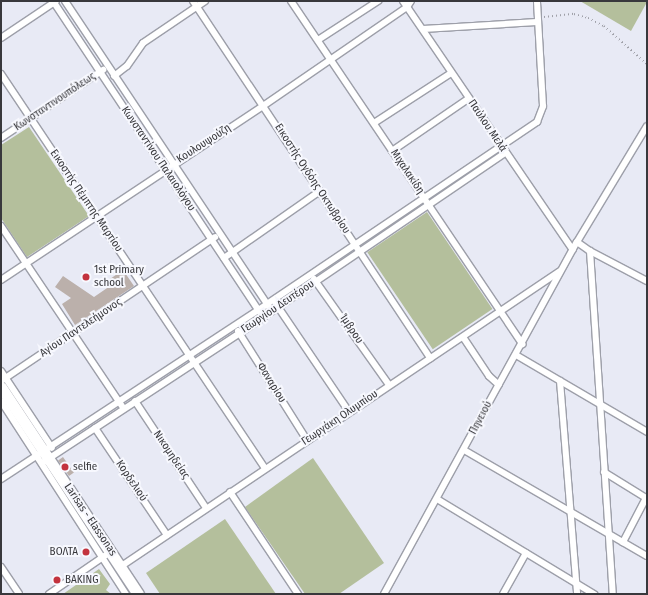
<!DOCTYPE html>
<meta charset="utf-8">
<style>
body{margin:0}
#map{position:relative;width:648px;height:595px;overflow:hidden;background:#e8eaf5;font-family:"Fira Sans Condensed",sans-serif}
div>[style]{position:absolute}
.green>*{inset:0;background:#b4bf9c;transform-origin:0 0}
.building>*{inset:0;background:#bbb0ab;transform-origin:0 0}
.path>*{height:1.5px;margin-top:-0.75px;transform-origin:0;background:repeating-linear-gradient(90deg,#9fa0a8 0 1px,transparent 0 4px)}
.roads{filter:drop-shadow(1px 0 #9d9fa9) drop-shadow(-1px 0 #9d9fa9) drop-shadow(0 1px #9d9fa9) drop-shadow(0 -1px #9d9fa9)}
.street>*{height:6px;margin:-3px;padding:0 3px;transform-origin:3px;border-radius:3px;background:#fff}
.highway>*{height:11px;margin:-5.5px;padding:0 5.5px;transform-origin:5.5px;border-radius:5.5px;background:#fff}
.dots>*{width:11px;height:11px;translate:-50% -50%;box-sizing:border-box;border:2px solid #f7f8fe;border-radius:50%}
span{translate:-50% -50%;white-space:nowrap;text-align:center;line-height:1.15;-webkit-text-stroke:4px #f7f8fe;paint-order:stroke}
.street-label{font-size:11px;color:#38383c}
.poi-label{font-size:11px;color:#38383c}
.left{translate:0 -50%;text-align:left}
.right{translate:-100% -50%;text-align:right}
.frame{position:absolute;inset:0;border:2px solid #38383c;pointer-events:none}
</style>
<div id="map">
<div class="green">
<i style="clip-path:polygon(580px 1px,647px 1px,647px 2px,631px 31px)"></i>
<i style="clip-path:polygon(29px 127px,89px 216px,27px 257px,1px 218px,1px 145px)"></i>
<i style="left:427px;top:212px;width:117px;height:72px;rotate:56deg"></i>
<i style="clip-path:polygon(313px 458px,384px 563px,339px 594px,305px 594px,245px 507px)"></i>
<i style="clip-path:polygon(225px 519px,276px 594px,160px 594px,146px 573px)"></i>
<i style="clip-path:polygon(99px 569px,110px 584px,106px 590px,111px 594px,63px 594px)"></i>
</div>
<div class="building">
<i style="clip-path:polygon(123px 270px,134px 286px,75px 325px,62px 304px,71px 298px,55px 287px,63px 276px,94px 297px,113px 284px,110px 279px)"></i>
<i style="left:63px;top:457px;width:19px;height:6px;rotate:55deg"></i>
<i style="clip-path:polygon(87px 547px,91px 554px,85px 557px,81px 551px)"></i>
</div>
<div class="path">
<i style="left:544px;top:17px;width:30px;rotate:-6deg"></i>
<i style="left:574px;top:14px;width:15px;rotate:16deg"></i>
<i style="left:588px;top:18px;width:18px;rotate:27deg"></i>
<i style="left:604px;top:26px;width:57px;rotate:41.5deg"></i>
</div>
<div class="roads">
<div class="street">
<i style="left:53px;top:1px;width:374px;rotate:56.4deg"></i>
<i style="left:65px;top:1px;width:368px;rotate:56.3deg"></i>
<i style="left:193px;top:1px;width:429px;rotate:56.4deg"></i>
<i style="left:291px;top:1px;width:414px;rotate:56deg"></i>
<i style="left:403px;top:1px;width:301px;rotate:55.7deg"></i>
<i style="left:423px;top:29px;width:114px;rotate:-3.5deg"></i>
<i style="left:1px;top:38px;width:66px;rotate:-33.9deg"></i>
<i style="left:318px;top:40px;width:72px;rotate:-33deg"></i>
<i style="left:1px;top:74px;width:474px;rotate:56.2deg"></i>
<i style="left:114px;top:76px;width:16px;rotate:-38deg"></i>
<i style="left:127px;top:66px;width:28px;rotate:-55deg"></i>
<i style="left:143px;top:43px;width:75px;rotate:-34.1deg"></i>
<i style="left:374px;top:123px;width:92px;rotate:-33deg"></i>
<i style="left:1px;top:138px;width:123px;rotate:-33.7deg"></i>
<i style="left:392px;top:151px;width:92px;rotate:-34.4deg"></i>
<i style="left:1px;top:226px;width:220px;rotate:56.1deg"></i>
<i style="left:577px;top:242px;width:16px;rotate:35deg"></i>
<i style="left:590px;top:251px;width:344px;rotate:86.2deg"></i>
<i style="left:590px;top:251px;width:64px;rotate:27.8deg"></i>
<i style="left:224px;top:258px;width:117px;rotate:-34.9deg"></i>
<i style="left:314px;top:279px;width:130px;rotate:54.7deg"></i>
<i style="left:1px;top:280px;width:315px;rotate:-33.6deg"></i>
<i style="left:263px;top:106px;width:175px;rotate:-34.5deg"></i>
<i style="left:407px;top:7px;width:7px;rotate:-56deg"></i>
<i style="left:276px;top:304px;width:130px;rotate:55.9deg"></i>
<i style="left:238px;top:331px;width:129px;rotate:57.7deg"></i>
<i style="left:463px;top:337px;width:47px;rotate:56.3deg"></i>
<i style="left:489px;top:376px;width:13px;rotate:42deg"></i>
<i style="left:516px;top:355px;width:152px;rotate:30.4deg"></i>
<i style="left:1px;top:371px;width:92px;rotate:56.5deg"></i>
<i style="left:1px;top:381px;width:258px;rotate:-33.9deg"></i>
<i style="left:560px;top:381px;width:214px;rotate:85.4deg"></i>
<i style="left:1px;top:401px;width:230px;rotate:57.1deg"></i>
<i style="left:135px;top:401px;width:128px;rotate:56.4deg"></i>
<i style="left:95px;top:428px;width:129px;rotate:56.1deg"></i>
<i style="left:464px;top:450px;width:211px;rotate:30.1deg"></i>
<i style="left:42px;top:463px;width:237px;rotate:-33.3deg"></i>
<i style="left:240px;top:333px;width:320px;rotate:-34.2deg"></i>
<i style="left:604px;top:472px;width:49px;rotate:31.8deg"></i>
<i style="left:646px;top:498px;width:50px;rotate:117.6deg"></i>
<i style="left:1px;top:479px;width:318px;rotate:-33.3deg"></i>
<i style="left:267px;top:304px;width:326px;rotate:-34deg"></i>
<i style="left:537px;top:122px;width:17px;rotate:-69deg"></i>
<i style="left:543px;top:106px;width:105px;rotate:-93.3deg"></i>
<i style="left:230px;top:492px;width:123px;rotate:56.3deg"></i>
<i style="left:437px;top:499px;width:184px;rotate:31.2deg"></i>
<i style="left:1px;top:567px;width:32px;rotate:56deg"></i>
<i style="left:120px;top:567px;width:530px;rotate:-33.93deg"></i>
<i style="left:49px;top:594px;width:69px;rotate:-34.4deg"></i>
<i style="left:384px;top:594px;width:401px;rotate:-61.3deg"></i>
<i style="left:577px;top:242px;width:135px;rotate:-58.9deg"></i>
<i style="left:503px;top:594px;width:47px;rotate:-60.7deg"></i>
</div>
<div class="highway">
<i style="left:1px;top:387px;width:248px;rotate:56.5deg"></i>
</div>
</div>
<div class="dots">
<i style="left:86px;top:277px;background:#c3333e"></i>
<i style="left:65px;top:467px;background:#c3333e"></i>
<i style="left:86px;top:552px;background:#c3333e"></i>
<i style="left:57px;top:580px;background:#c3333e"></i>
</div>
<div class="street-label">
<span style="left:55px;top:102px;rotate:-34deg">Κωνσταντινουπόλεως</span>
<span style="left:487px;top:126px;rotate:56deg">Παύλου Μελά</span>
<span style="left:204px;top:144px;rotate:-33deg">Κουλουψούζη</span>
<span style="left:158px;top:159px;rotate:56deg">Κωνσταντίνου Παλαιολόγου</span>
<span style="left:407px;top:172px;rotate:56deg">Μιχαλακίδη</span>
<span style="left:312px;top:179px;rotate:57deg">Εικοστής Ογδόης Οκτωβρίου</span>
<span style="left:86px;top:201px;rotate:56deg">Εικοστής Πέμπτης Μαρτίου</span>
<span style="left:278px;top:307px;rotate:-34deg">Γεωργίου Δευτέρου</span>
<span style="left:81px;top:328px;rotate:-34deg">Αγίου Παντελεήμονος</span>
<span style="left:351px;top:329px;rotate:56deg">Ίμβρου</span>
<span style="left:271px;top:383px;rotate:58deg">Φαναρίου</span>
<span style="left:340px;top:418px;rotate:-34deg">Γεωργάκη Ολυμπίου</span>
<span style="left:481px;top:418px;rotate:-62deg">Πηνειού</span>
<span style="left:171px;top:455px;rotate:56deg">Νικομηδείας</span>
<span style="left:131px;top:481px;rotate:56deg">Κορδελιού</span>
<span style="left:90px;top:520px;rotate:56deg">Larisas - Elassonas</span>
</div>
<div class="poi-label">
<span class="left" style="left:94px;top:277px">1st Primary<br>school</span>
<span class="left" style="left:73px;top:467px">selfie</span>
<span class="right" style="left:78px;top:552px">ΒΟΛΤΑ</span>
<span class="left" style="left:65px;top:580px">BAKING</span>
</div>
<div class="frame"></div>
</div>
